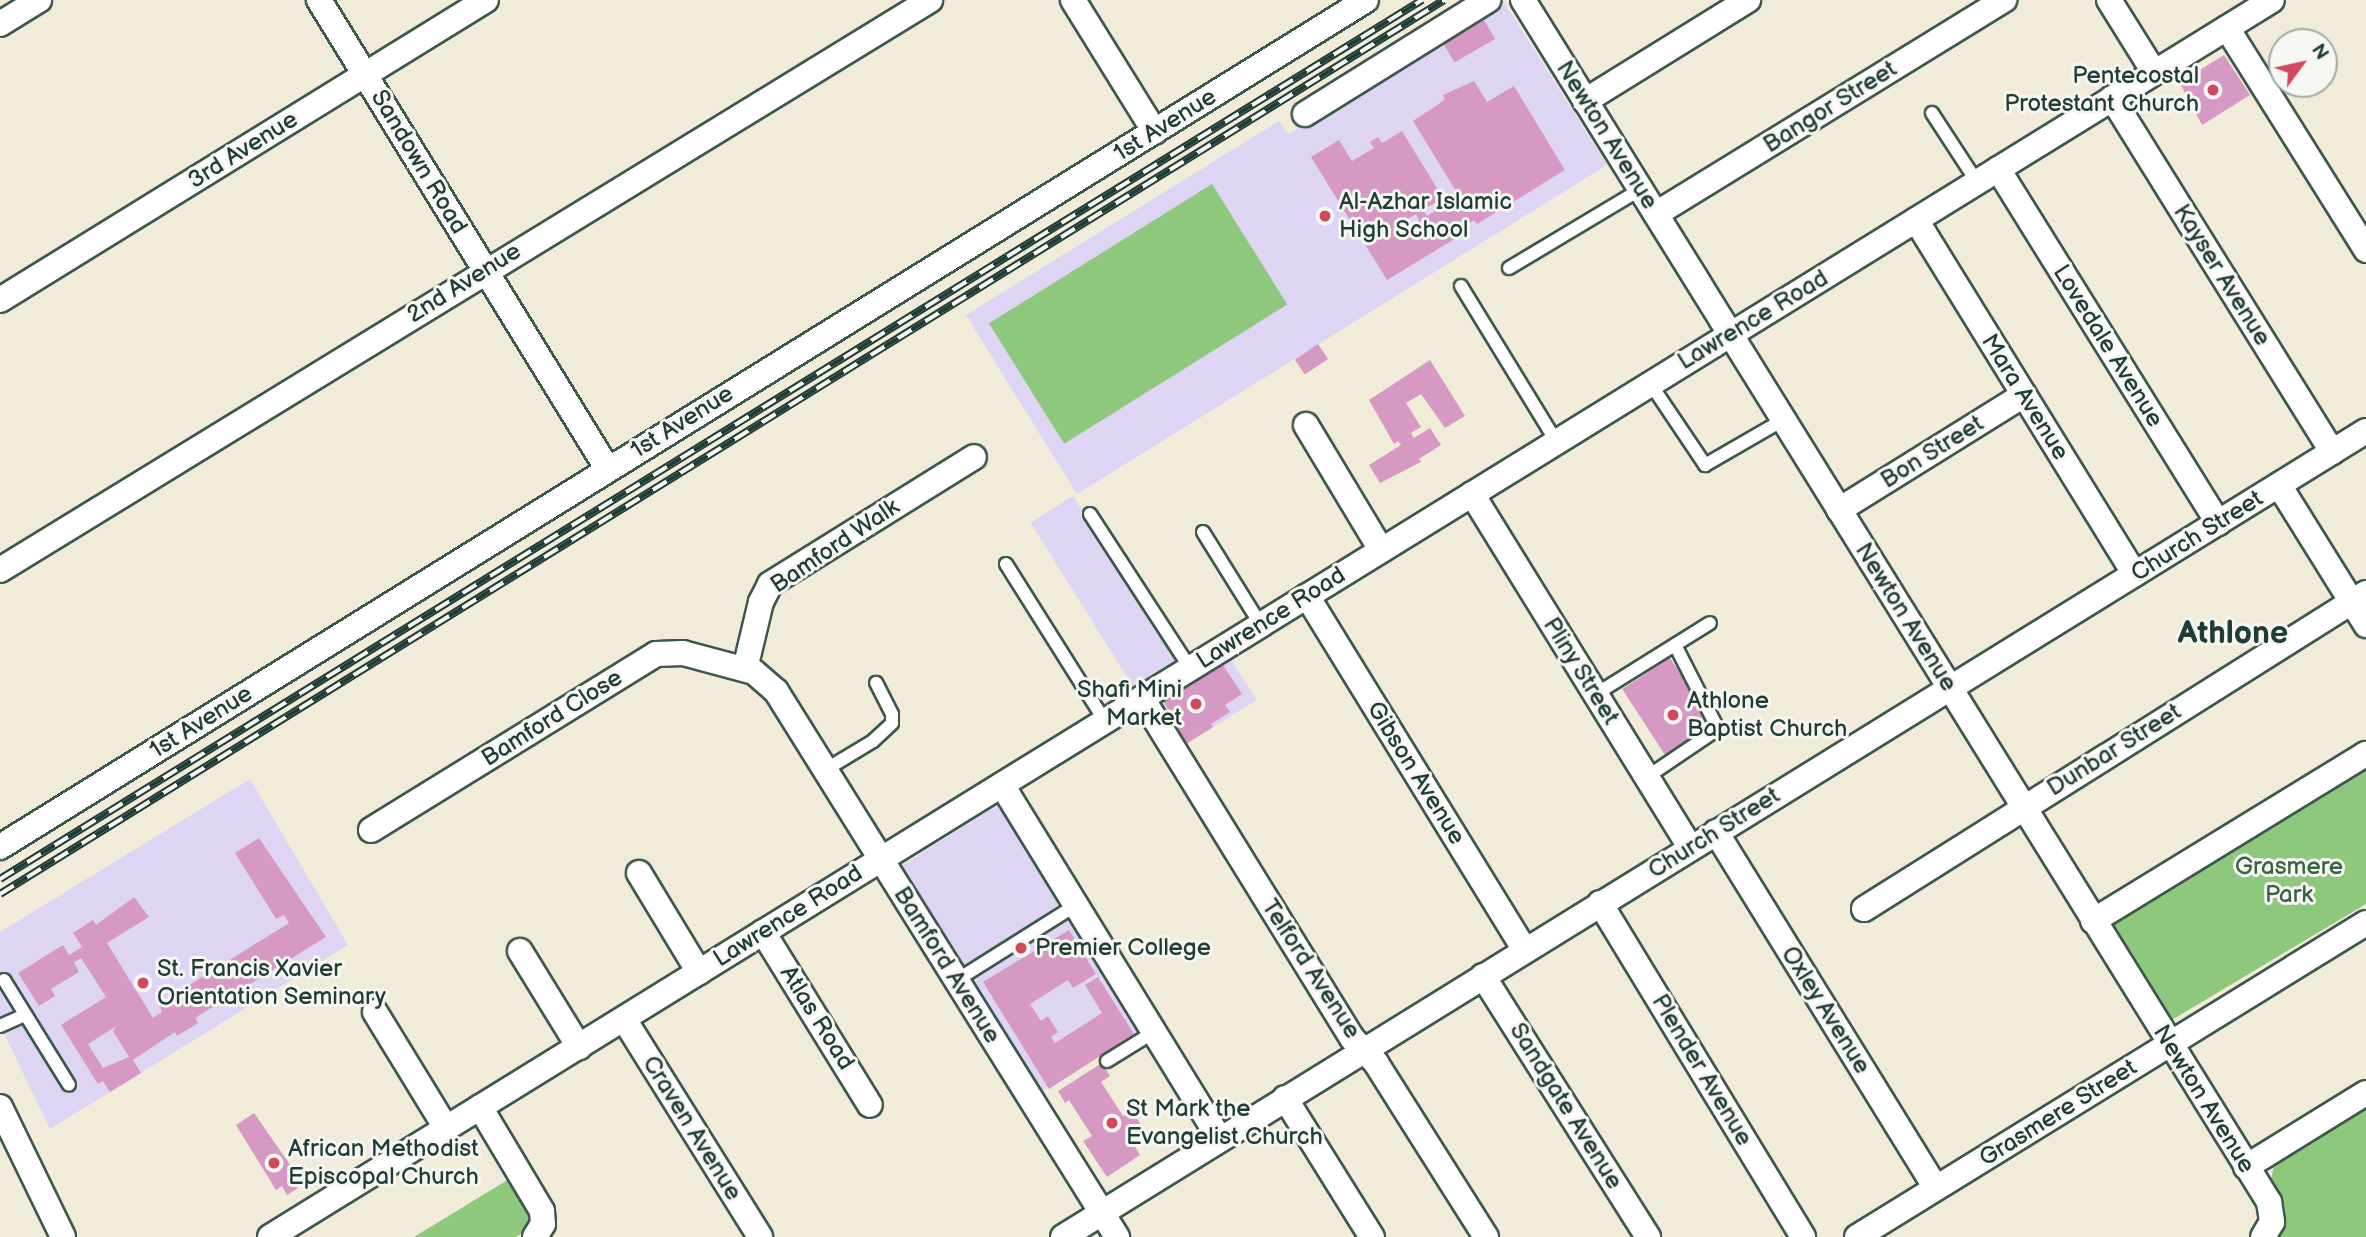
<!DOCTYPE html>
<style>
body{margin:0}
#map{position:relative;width:2366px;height:1237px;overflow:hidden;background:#f1ebda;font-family:"Balsamiq Sans",sans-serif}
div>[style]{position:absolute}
.built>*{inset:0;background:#ded5f5;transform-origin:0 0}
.green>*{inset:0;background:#8dc87c;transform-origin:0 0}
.building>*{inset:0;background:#d599c3;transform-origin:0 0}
.roads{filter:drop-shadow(2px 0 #3e574d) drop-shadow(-2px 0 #3e574d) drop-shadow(0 2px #3e574d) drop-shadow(0 -2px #3e574d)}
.lane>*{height:12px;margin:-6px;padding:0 6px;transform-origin:6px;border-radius:6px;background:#fff}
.street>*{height:24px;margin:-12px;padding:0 12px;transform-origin:12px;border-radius:12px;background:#fff}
.rail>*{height:8px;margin-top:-4px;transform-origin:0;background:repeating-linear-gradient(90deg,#f6f6f2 0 16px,#1f3d34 0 32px);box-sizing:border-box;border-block:2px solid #1f3d34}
.dots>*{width:19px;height:19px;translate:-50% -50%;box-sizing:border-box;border:4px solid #f6f6f2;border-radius:50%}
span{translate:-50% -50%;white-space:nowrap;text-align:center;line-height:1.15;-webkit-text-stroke:6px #f6f6f2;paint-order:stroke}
.poi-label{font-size:24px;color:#1f3d34}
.right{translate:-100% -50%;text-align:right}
.left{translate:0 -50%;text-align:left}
.street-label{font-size:24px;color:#1f3d34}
.park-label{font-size:24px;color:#3a6046}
.district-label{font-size:32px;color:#1f3d34;font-weight:700}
.north{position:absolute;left:2268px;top:28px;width:70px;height:70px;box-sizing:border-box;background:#f6f6f2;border:2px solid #a0aca6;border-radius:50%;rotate:57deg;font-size:19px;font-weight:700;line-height:28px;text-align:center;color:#1f3d34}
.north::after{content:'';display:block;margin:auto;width:24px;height:32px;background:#d1495b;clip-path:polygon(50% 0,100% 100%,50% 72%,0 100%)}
</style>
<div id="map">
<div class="built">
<i style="clip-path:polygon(1503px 0,1607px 165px,1077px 494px,966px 315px,1279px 121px,1288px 134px)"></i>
<i style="left:1073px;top:496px;width:193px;height:50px;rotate:58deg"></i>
<i style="left:1229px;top:656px;width:52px;height:85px;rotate:58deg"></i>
<i style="clip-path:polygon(250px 779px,348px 945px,50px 1129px,0 1025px,0 932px)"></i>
<i style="left:1000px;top:804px;width:266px;height:116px;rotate:58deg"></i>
</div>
<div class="green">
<i style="left:1212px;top:184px;width:142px;height:263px;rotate:58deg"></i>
<i style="clip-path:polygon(2366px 764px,2366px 904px,2170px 1021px,2110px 929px,2110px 922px)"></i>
<i style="clip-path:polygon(2366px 1104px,2366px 1237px,2276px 1237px,2284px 1216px,2270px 1185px,2274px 1165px)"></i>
<i style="clip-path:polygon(511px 1178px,533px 1212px,530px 1228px,516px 1237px,414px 1237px)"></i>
</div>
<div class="building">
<i style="left:1484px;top:20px;width:22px;height:47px;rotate:60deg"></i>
<i style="clip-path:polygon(2224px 55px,2250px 95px,2202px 125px,2177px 78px,2184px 73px,2187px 78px)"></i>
<i style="clip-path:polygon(evenodd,1474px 81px,1487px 102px,1514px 86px,1565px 170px,1477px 224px,1474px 220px,1468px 224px,1471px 229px,1387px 280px,1311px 157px,1339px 140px,1352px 161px,1374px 148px,1370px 142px,1378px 137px,1382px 143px,1402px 131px,1443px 198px,1423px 210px,1427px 216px,1459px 196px,1413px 121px,1439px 104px,1445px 99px,1443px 95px,1474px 81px,1416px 214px,1419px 220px,1396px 234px,1393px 228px,1416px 214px)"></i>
<i style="left:1318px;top:344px;width:18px;height:28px;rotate:56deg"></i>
<i style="clip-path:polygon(1430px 360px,1465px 416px,1445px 428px,1421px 394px,1406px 403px,1421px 427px,1411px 433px,1414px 438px,1430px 428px,1441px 445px,1419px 459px,1421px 462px,1380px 483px,1369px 465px,1401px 445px,1398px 441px,1394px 444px,1369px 400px)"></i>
<i style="left:1670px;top:658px;width:82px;height:57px;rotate:57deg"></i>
<i style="clip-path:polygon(1223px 665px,1242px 694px,1225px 705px,1230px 712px,1211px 724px,1213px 727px,1186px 744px,1164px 702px)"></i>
<i style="clip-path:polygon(evenodd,259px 838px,326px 937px,195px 1018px,198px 1023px,177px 1036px,175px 1032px,133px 1060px,141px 1073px,110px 1092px,103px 1081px,98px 1084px,61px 1025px,106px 997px,81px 958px,74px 962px,79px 972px,51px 989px,55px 996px,39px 1006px,18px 973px,63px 945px,69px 955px,82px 947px,73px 933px,93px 920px,96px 925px,134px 897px,149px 917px,107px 943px,153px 1018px,162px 1012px,159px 1004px,289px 923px,284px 915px,276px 919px,235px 853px,259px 838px,117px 1026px,113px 1031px,129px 1057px,103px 1068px,88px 1044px,117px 1026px)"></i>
<i style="clip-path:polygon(1069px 930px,1096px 974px,1073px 988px,1068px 980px,1030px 1004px,1041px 1021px,1048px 1016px,1058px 1032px,1051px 1037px,1055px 1043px,1102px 1013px,1085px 985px,1098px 977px,1134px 1034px,1049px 1089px,983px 982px)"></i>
<i style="clip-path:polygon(1102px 1063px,1110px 1076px,1101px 1082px,1123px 1116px,1132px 1111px,1145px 1131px,1131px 1140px,1140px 1155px,1107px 1177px,1083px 1141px,1092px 1136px,1069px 1100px,1065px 1103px,1058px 1091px)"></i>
<i style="clip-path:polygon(254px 1113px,298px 1176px,293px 1179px,298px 1188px,287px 1195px,282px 1186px,276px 1190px,236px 1125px)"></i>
</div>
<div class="roads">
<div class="lane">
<i style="left:1932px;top:113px;width:82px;rotate:56.9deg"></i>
<i style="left:1509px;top:268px;width:154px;rotate:-30.9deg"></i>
<i style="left:1461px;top:286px;width:182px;rotate:58.5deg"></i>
<i style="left:1650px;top:383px;width:99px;rotate:56.1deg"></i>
<i style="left:1705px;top:465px;width:90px;rotate:-30deg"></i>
<i style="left:1090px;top:514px;width:184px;rotate:57deg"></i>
<i style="left:1203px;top:532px;width:110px;rotate:58.1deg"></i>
<i style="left:1006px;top:564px;width:186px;rotate:57.8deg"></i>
<i style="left:1596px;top:694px;width:134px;rotate:-31.9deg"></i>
<i style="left:825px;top:770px;width:56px;rotate:-31.1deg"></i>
<i style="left:873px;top:741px;width:26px;rotate:-43deg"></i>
<i style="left:892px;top:723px;width:9px;rotate:-90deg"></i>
<i style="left:892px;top:714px;width:35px;rotate:-117deg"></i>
<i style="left:1647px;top:777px;width:86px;rotate:-34.1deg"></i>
<i style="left:1718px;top:729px;width:94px;rotate:-117.1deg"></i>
<i style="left:4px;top:980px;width:123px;rotate:58.2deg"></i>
<i style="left:957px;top:980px;width:141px;rotate:-32.2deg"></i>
<i style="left:0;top:1026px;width:27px;rotate:-24deg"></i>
<i style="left:1107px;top:1061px;width:55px;rotate:-31.7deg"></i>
</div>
<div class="street">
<i style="left:319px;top:0;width:550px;rotate:58.39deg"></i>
<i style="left:1073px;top:0;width:155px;rotate:58.2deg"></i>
<i style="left:1523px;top:0;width:1415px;rotate:58.17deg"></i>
<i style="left:2269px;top:1202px;width:20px;rotate:81deg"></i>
<i style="left:2272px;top:1222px;width:17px;rotate:121deg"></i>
<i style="left:2109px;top:0;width:85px;rotate:58deg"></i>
<i style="left:0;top:24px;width:46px;rotate:-31.6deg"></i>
<i style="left:2227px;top:28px;width:262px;rotate:57.9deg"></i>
<i style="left:2112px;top:98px;width:417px;rotate:58.1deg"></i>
<i style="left:1585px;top:101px;width:192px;rotate:-31.8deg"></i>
<i style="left:1305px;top:114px;width:216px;rotate:-31.9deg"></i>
<i style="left:1998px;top:169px;width:417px;rotate:58.1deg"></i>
<i style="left:1656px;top:214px;width:409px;rotate:-31.6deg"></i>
<i style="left:1916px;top:220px;width:416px;rotate:58.3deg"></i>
<i style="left:0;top:300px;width:571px;rotate:-31.69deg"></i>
<i style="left:1306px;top:425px;width:146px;rotate:59deg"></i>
<i style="left:2279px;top:485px;width:165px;rotate:58.1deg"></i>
<i style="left:1472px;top:494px;width:416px;rotate:58.3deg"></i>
<i style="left:1839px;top:510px;width:218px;rotate:-31.9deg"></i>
<i style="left:0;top:570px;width:1091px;rotate:-31.5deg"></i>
<i style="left:1307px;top:596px;width:416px;rotate:58.4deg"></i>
<i style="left:745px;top:669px;width:69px;rotate:-76.6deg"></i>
<i style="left:761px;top:602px;width:20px;rotate:-63deg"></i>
<i style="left:770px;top:584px;width:240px;rotate:-31.9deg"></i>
<i style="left:1142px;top:698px;width:400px;rotate:58.3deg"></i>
<i style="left:1352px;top:1038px;width:35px;rotate:46deg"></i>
<i style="left:1376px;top:1063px;width:206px;rotate:57.7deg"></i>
<i style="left:1002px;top:785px;width:416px;rotate:58.4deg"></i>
<i style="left:371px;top:830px;width:335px;rotate:-31.7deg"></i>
<i style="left:656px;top:654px;width:27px;rotate:-2deg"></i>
<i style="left:683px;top:653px;width:73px;rotate:15deg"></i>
<i style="left:754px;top:672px;width:29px;rotate:41deg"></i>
<i style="left:776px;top:691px;width:644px;rotate:58.01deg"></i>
<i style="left:1716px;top:832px;width:418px;rotate:58.3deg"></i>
<i style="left:0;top:847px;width:1607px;rotate:-31.8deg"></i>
<i style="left:639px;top:873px;width:116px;rotate:58.8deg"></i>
<i style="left:1600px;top:903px;width:391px;rotate:58.7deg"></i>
<i style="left:1864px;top:909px;width:593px;rotate:-32.19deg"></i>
<i style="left:2093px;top:921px;width:320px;rotate:-31.5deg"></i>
<i style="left:763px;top:932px;width:203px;rotate:58.3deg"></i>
<i style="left:520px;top:951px;width:113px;rotate:58.4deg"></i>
<i style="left:1483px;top:976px;width:309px;rotate:57.7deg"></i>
<i style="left:375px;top:1012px;width:136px;rotate:58.5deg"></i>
<i style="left:624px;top:1019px;width:257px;rotate:58deg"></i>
<i style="left:1285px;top:1098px;width:164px;rotate:58deg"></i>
<i style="left:0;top:1107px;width:144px;rotate:64.1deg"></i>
<i style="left:480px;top:1107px;width:121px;rotate:59.2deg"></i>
<i style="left:542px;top:1211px;width:13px;rotate:86deg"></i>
<i style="left:543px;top:1224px;width:15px;rotate:122deg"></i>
<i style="left:2246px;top:1167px;width:141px;rotate:-31.7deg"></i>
<i style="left:270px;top:1237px;width:2353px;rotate:-31.71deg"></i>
<i style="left:1063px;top:1237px;width:1532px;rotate:-31.74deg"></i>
<i style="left:1857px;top:1237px;width:598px;rotate:-31.67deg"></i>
</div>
</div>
<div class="rail">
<i style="left:0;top:879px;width:1672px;rotate:-31.72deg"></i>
<i style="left:0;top:894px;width:1698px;rotate:-31.76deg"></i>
</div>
<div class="dots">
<i style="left:2213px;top:90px;background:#d1495b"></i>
<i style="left:1325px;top:216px;background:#d1495b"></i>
<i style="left:1196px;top:704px;background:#d1495b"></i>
<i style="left:1673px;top:715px;background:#d1495b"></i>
<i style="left:1021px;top:948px;background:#d1495b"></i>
<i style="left:143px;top:983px;background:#d1495b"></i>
<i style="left:1112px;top:1123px;background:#d1495b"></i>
<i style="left:274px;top:1163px;background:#d1495b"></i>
</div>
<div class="poi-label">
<span class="right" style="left:2199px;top:90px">Pentecostal<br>Protestant Church</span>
<span class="left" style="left:1339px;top:216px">Al-Azhar Islamic<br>High School</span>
<span class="right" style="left:1182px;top:704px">Shafi Mini<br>Market</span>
<span class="left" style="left:1687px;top:715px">Athlone<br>Baptist Church</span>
<span class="left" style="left:1035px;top:948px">Premier College</span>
<span class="left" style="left:157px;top:983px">St. Francis Xavier<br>Orientation Seminary</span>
<span class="left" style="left:1126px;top:1123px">St Mark the<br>Evangelist Church</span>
<span class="left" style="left:288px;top:1163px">African Methodist<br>Episcopal Church</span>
</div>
<div class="street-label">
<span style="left:1830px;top:107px;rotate:-32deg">Bangor Street</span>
<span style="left:1165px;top:125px;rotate:-32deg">1st Avenue</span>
<span style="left:1607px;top:135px;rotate:58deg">Newton Avenue</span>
<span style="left:243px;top:150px;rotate:-32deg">3rd Avenue</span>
<span style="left:419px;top:162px;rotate:59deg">Sandown Road</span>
<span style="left:2222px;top:275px;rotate:58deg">Kayser Avenue</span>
<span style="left:464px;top:283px;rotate:-32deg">2nd Avenue</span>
<span style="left:1753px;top:320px;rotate:-31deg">Lawrence Road</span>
<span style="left:2108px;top:346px;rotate:58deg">Lovedale Avenue</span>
<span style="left:2025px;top:397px;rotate:58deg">Mara Avenue</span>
<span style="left:682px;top:422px;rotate:-32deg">1st Avenue</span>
<span style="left:1932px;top:452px;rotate:-32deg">Bon Street</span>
<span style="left:2197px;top:536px;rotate:-32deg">Church Street</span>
<span style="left:835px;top:546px;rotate:-34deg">Bamford Walk</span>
<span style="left:1906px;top:617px;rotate:58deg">Newton Avenue</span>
<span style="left:1271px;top:618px;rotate:-32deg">Lawrence Road</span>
<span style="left:1581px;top:671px;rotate:58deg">Pliny Street</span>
<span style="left:552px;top:718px;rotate:-32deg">Bamford Close</span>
<span style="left:201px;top:722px;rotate:-32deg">1st Avenue</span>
<span style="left:2114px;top:750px;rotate:-32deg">Dunbar Street</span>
<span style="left:1416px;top:773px;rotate:58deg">Gibson Avenue</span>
<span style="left:1714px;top:833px;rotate:-32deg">Church Street</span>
<span style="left:788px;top:916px;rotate:-32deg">Lawrence Road</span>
<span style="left:947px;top:965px;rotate:58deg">Bamford Avenue</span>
<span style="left:1311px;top:969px;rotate:57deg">Telford Avenue</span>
<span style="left:1826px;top:1010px;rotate:58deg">Oxley Avenue</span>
<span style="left:817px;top:1018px;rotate:58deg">Atlas Road</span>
<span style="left:1702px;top:1070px;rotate:59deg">Plender Avenue</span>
<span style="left:2204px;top:1099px;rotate:58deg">Newton Avenue</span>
<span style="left:1566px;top:1106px;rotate:58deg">Sandgate Avenue</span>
<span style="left:2058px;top:1113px;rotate:-32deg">Grasmere Street</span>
<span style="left:692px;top:1128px;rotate:58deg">Craven Avenue</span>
</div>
<div class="park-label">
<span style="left:2289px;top:881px">Grasmere<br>Park</span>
</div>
<div class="district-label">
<span style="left:2233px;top:634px">Athlone</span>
</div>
<div class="north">N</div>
</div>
